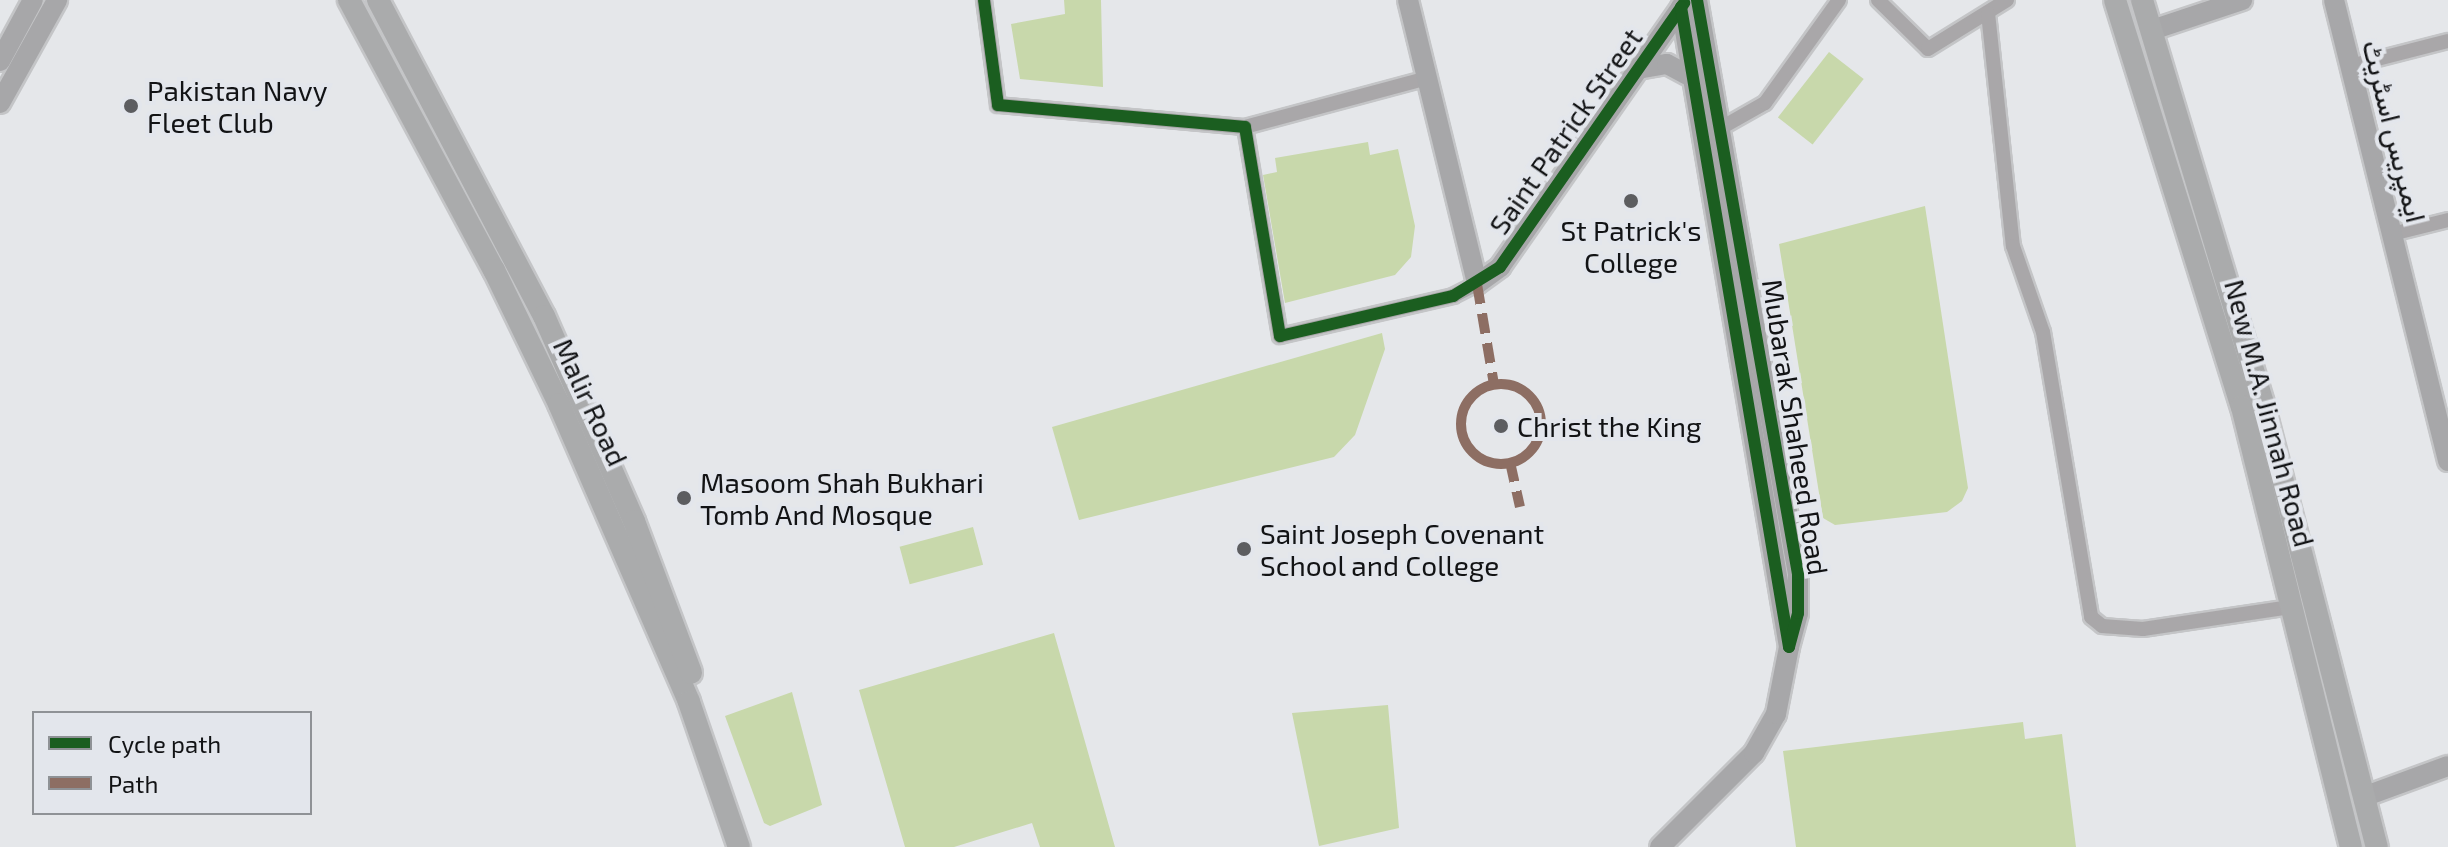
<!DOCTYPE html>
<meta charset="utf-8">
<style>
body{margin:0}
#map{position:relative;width:2448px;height:847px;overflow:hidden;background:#e5e7ea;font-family:"Exo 2",Vazirmatn,sans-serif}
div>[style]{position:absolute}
.green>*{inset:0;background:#c8d8ab;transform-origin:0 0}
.roads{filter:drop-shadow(2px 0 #c4c5c7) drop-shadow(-2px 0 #c4c5c7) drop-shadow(0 2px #c4c5c7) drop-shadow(0 -2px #c4c5c7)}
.street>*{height:14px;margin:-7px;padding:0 7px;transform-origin:7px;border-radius:7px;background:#a9a7a9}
.secondary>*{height:20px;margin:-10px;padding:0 10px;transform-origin:10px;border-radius:10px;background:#a7a7a9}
.primary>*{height:22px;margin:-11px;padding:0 11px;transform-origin:11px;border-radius:11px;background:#aaabac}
.quiet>*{height:10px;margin-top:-5px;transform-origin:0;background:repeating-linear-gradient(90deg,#8d6e63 0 20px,transparent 0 30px)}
.quiet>.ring{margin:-5px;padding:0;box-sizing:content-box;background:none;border:10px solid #8d6e63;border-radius:50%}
.cycleway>*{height:12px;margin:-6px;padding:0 6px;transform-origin:6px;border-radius:6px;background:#1b5e20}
.dots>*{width:22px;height:22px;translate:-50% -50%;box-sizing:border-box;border:4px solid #e3e6ec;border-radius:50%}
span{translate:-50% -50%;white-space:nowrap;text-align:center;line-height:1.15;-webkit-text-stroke:8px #e3e6ec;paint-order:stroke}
.poi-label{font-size:28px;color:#121315}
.left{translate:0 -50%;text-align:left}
.street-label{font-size:28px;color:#121315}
.legend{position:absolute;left:32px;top:711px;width:280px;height:104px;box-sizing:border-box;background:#e3e6ec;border:2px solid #8f9296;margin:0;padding:10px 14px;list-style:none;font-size:24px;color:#121315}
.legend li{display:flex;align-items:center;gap:16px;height:40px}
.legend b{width:40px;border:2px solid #8f9296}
</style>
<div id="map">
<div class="green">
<i style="clip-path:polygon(1064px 0,1101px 0,1103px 87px,1020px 79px,1011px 24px,1065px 14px)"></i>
<i style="left:1829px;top:52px;width:44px;height:83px;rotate:38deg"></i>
<i style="clip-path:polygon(1368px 142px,1370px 155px,1398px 149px,1415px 226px,1411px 257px,1395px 275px,1285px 303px,1263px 175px,1277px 172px,1275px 158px)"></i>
<i style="clip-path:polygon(1925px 206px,1968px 488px,1962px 501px,1947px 512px,1835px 525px,1823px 518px,1779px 244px)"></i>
<i style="clip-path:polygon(1382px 333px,1385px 349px,1355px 435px,1334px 457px,1079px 520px,1052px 427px)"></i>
<i style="left:973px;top:527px;width:39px;height:76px;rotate:75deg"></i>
<i style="clip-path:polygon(1054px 633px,1115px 847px,1040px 847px,1032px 823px,954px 847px,905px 847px,859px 690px)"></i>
<i style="clip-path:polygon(792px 692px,822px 805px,770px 826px,764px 823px,725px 716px)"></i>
<i style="clip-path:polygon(1388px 705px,1399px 828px,1319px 846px,1292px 713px)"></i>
<i style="clip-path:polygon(2023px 722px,2025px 739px,2062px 734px,2076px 847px,1796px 847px,1783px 751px)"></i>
</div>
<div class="roads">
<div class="street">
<i style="left:984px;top:0;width:106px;rotate:82.4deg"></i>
<i style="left:998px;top:105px;width:248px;rotate:5.1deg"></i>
<i style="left:1245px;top:127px;width:212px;rotate:80.5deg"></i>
<i style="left:1280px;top:336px;width:178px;rotate:-13deg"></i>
<i style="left:1453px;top:296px;width:27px;rotate:-27deg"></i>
<i style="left:1878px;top:0;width:70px;rotate:44.4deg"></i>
<i style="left:1928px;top:49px;width:93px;rotate:-31.8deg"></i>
<i style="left:1988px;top:13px;width:234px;rotate:83.9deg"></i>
<i style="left:2013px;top:246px;width:91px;rotate:70.8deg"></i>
<i style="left:2043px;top:332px;width:289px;rotate:80.4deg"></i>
<i style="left:2091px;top:617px;width:14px;rotate:39deg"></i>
<i style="left:2102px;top:626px;width:41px;rotate:4.2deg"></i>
<i style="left:2143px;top:629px;width:149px;rotate:-8.5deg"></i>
<i style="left:2350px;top:66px;width:101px;rotate:-14.3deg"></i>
<i style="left:1245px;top:127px;width:185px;rotate:-15deg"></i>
<i style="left:1712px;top:133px;width:61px;rotate:-29.5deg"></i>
<i style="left:1765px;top:103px;width:127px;rotate:-54.3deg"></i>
<i style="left:2392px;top:234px;width:58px;rotate:-14deg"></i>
</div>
<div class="secondary">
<i style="left:1408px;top:0;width:292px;rotate:76.3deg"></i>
<i style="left:1477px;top:284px;width:29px;rotate:-36deg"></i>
<i style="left:1500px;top:267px;width:322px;rotate:-55.1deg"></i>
<i style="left:2334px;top:0;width:475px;rotate:76.1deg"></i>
<i style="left:1681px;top:7px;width:649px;rotate:80.42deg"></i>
<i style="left:1789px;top:647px;width:35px;rotate:-75deg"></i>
<i style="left:1798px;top:613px;width:39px;rotate:-90deg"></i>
<i style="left:1798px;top:574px;width:583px;rotate:-99.98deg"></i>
<i style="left:2152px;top:30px;width:95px;rotate:-18.4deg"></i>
<i style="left:0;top:61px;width:69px;rotate:-61.6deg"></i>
<i style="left:1638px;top:69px;width:29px;rotate:-10deg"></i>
<i style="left:1667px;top:64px;width:30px;rotate:28deg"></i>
<i style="left:0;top:103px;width:118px;rotate:-61deg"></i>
<i style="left:2366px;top:796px;width:87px;rotate:-20.1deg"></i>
<i style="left:1660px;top:847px;width:133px;rotate:-45deg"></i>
<i style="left:1754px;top:753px;width:45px;rotate:-60.6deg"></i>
<i style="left:1776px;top:714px;width:68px;rotate:-79deg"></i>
</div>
<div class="primary">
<i style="left:349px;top:0;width:306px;rotate:61.8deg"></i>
<i style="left:494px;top:270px;width:149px;rotate:64.1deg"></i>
<i style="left:559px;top:404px;width:325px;rotate:66.4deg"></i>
<i style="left:689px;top:702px;width:153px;rotate:71deg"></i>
<i style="left:378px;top:0;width:357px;rotate:62.3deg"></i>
<i style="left:544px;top:316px;width:224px;rotate:66.3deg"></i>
<i style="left:634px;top:521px;width:162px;rotate:69.4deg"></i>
<i style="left:2115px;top:0;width:426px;rotate:72.7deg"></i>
<i style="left:2242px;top:407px;width:453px;rotate:76.1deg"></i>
<i style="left:2142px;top:0;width:422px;rotate:73.3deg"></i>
<i style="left:2263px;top:404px;width:457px;rotate:75.6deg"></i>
</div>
</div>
<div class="quiet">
<i style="left:1477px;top:284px;width:102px;rotate:80.4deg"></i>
<i class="ring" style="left:1461px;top:384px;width:70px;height:70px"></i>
<i style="left:1510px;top:462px;width:46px;rotate:77.5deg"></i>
</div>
<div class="cycleway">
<i style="left:984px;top:0;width:106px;rotate:82.4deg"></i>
<i style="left:998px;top:105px;width:248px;rotate:5.1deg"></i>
<i style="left:1245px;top:127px;width:212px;rotate:80.5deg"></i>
<i style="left:1280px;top:336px;width:178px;rotate:-13deg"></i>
<i style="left:1453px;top:296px;width:55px;rotate:-31.7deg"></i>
<i style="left:1500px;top:267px;width:322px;rotate:-55.1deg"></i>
<i style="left:1681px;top:7px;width:649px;rotate:80.42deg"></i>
<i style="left:1789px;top:647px;width:35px;rotate:-75deg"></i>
<i style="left:1798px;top:613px;width:39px;rotate:-90deg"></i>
<i style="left:1798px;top:574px;width:583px;rotate:-99.98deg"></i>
</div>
<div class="dots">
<i style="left:131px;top:106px;background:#5c5d60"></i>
<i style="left:1631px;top:201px;background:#5c5d60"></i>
<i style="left:1501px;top:426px;background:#5c5d60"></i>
<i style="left:684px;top:498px;background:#5c5d60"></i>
<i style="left:1244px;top:549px;background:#5c5d60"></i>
</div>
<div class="poi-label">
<span class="left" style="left:147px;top:106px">Pakistan Navy<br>Fleet Club</span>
<span style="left:1631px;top:246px">St Patrick's<br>College</span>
<span class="left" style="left:1517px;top:426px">Christ the King</span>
<span class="left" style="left:700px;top:498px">Masoom Shah Bukhari<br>Tomb And Mosque</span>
<span class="left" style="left:1260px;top:549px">Saint Joseph Covenant<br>School and College</span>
</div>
<div class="street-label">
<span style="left:1565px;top:131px;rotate:-55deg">Saint Patrick Street</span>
<span style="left:2395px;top:131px;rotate:76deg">ایمپریس اسٹریٹ</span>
<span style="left:591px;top:402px;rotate:65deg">Malir Road</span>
<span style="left:2270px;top:413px;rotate:75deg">New M.A. Jinnah Road</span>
<span style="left:1796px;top:427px;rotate:81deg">Mubarak Shaheed Road</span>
</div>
<ul class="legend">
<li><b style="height:10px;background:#1b5e20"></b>Cycle path</li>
<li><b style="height:10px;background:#8d6e63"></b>Path</li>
</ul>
</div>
